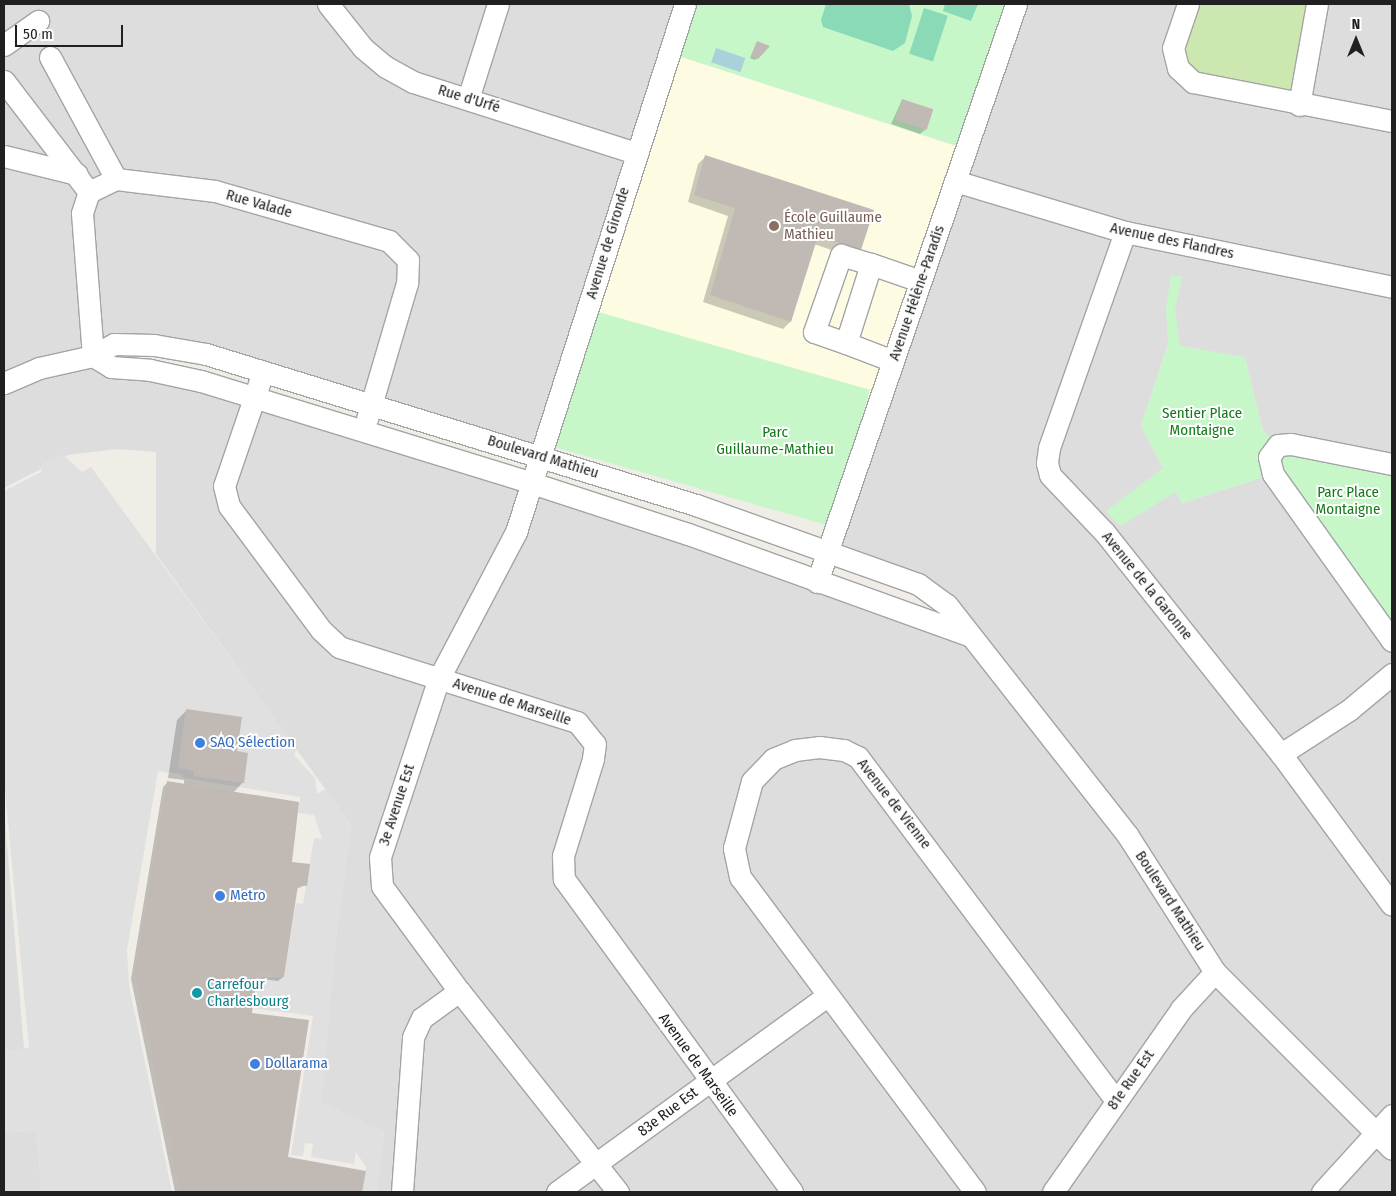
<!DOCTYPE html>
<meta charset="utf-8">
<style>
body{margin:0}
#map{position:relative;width:1396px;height:1196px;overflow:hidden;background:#f0ede7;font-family:"Fira Sans Condensed",sans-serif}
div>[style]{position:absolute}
.residential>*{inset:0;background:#dedddd}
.education>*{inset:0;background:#fdfce3;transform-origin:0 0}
.grass>*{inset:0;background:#cde7b0}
.park>*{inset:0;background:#c7f7c9;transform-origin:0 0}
.pitch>*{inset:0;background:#8adab8;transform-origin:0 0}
.parking>*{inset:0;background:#e0e0e0}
.water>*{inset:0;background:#aad1db;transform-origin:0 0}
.shadow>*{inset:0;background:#0003}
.building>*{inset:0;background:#c0b9b4;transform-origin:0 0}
.roads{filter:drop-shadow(1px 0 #a4a4a4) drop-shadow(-1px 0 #a4a4a4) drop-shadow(0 1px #a4a4a4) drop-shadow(0 -1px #a4a4a4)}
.minor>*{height:21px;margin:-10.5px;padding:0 10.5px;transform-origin:10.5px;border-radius:10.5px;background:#fff}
.dots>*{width:14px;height:14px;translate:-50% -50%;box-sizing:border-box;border:2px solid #fff;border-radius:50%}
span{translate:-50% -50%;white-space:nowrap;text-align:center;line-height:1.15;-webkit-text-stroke:4px #fff;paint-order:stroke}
.street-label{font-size:15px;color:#202020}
.education-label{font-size:15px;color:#785e54}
.left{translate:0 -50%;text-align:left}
.park-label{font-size:15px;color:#127a17}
.shop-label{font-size:15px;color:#366cbe}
.culture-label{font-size:15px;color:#0d838f}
.frame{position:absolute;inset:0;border:5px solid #202020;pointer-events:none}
.north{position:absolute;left:1331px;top:15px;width:50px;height:50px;-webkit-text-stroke:4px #fff;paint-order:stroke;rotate:0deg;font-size:14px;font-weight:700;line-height:20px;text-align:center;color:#202020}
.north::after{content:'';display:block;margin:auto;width:18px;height:22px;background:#202020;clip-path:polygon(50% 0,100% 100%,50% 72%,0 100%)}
.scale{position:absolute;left:15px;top:25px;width:108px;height:22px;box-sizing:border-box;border:2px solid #202020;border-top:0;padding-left:6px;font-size:15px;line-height:18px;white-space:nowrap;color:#202020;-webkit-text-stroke:4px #fff;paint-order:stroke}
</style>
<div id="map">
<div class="residential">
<i style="clip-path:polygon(4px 4px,685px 4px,541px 452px,154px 345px,94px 356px,150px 370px,967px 635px,947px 605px,828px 551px,1015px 4px,1392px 4px,1392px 464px,1278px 445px,1263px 431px,1244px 358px,1168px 344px,1141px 426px,1182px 503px,1273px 474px,1392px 641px,1392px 1192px,376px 1192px,384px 1132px,321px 1102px,335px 944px,351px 825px,156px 554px,156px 452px,117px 449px,68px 455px,4px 488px)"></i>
<i style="clip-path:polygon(4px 808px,24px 1049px,4px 1051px)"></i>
<i style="clip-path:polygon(36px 1130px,42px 1192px,4px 1192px,4px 1133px)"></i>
</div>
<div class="education">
<i style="left:669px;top:53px;width:313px;height:268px;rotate:18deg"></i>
</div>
<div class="grass">
<i style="clip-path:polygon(1188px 4px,1317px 4px,1299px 105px,1178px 68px)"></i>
</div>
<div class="park">
<i style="clip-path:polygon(685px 4px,1016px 4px,967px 149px,669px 53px)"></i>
<i style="clip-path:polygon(1171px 275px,1182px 277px,1175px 310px,1180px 346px,1245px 357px,1263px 431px,1278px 445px,1392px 464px,1392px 641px,1273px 474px,1182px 503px,1176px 492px,1120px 526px,1106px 511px,1163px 468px,1141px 426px,1168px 344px,1166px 309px)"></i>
<i style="left:595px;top:311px;width:286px;height:142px;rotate:16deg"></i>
</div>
<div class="pitch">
<i style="clip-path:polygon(826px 4px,909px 4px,912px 16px,905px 43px,893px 51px,823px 27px,821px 20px)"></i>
<i style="clip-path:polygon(945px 4px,978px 4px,971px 21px,943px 11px)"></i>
<i style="left:924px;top:8px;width:25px;height:48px;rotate:18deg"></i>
</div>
<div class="parking">
<i style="clip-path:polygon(63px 455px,82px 472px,91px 467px,297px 749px,294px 755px,315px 778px,317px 794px,325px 789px,351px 825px,335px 944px,321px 1102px,384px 1132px,376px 1192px,362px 1192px,366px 1167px,356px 1152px,354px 1164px,311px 1157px,313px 1144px,305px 1143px,303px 1156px,291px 1155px,313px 1016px,253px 1008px,257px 978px,284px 977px,296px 903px,303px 904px,314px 838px,322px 839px,314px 815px,298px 813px,300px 797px,184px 778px,180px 774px,158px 771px,127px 950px,129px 986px,172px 1192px,42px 1192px,36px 1130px,4px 1133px,4px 1051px,29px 1048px,4px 779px,4px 491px,41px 472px,43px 463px)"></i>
</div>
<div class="water">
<i style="left:716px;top:48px;width:31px;height:15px;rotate:19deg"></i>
</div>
<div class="shadow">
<i style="clip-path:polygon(757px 42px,768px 46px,755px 60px,750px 58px)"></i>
<i style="clip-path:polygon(902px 100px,925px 130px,920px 134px,891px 124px)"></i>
<i style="clip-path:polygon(705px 157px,859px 250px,852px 257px,814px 244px,790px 322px,783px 329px,703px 302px,728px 216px,688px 202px,698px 164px)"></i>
<i style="clip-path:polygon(187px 710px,236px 752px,243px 782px,233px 793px,306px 885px,296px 889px,283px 977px,278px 981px,255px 978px,251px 1014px,287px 1158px,364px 1172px,361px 1192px,175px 1192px,131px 979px,163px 787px,168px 782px,184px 785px,184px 780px,168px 778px,177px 720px)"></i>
</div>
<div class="building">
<i style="clip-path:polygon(757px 41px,770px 46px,758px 59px,751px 56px)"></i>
<i style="left:902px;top:99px;width:33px;height:22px;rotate:18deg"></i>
<i style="clip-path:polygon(705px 155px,874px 210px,861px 250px,818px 236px,791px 322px,710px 295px,735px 208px,694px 195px)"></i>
<i style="clip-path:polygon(186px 709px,242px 717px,237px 751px,248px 753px,244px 783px,193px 776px,194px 771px,178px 768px)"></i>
<i style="clip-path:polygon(167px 781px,299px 802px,292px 862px,310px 864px,307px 886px,298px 885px,284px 977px,257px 973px,252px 1013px,309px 1020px,288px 1157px,366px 1171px,362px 1192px,180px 1192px,135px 973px)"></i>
</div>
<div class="roads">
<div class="minor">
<i style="left:328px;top:4px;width:56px;rotate:51.5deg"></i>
<i style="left:363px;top:48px;width:30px;rotate:40deg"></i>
<i style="left:386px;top:67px;width:31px;rotate:29deg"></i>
<i style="left:413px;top:82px;width:234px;rotate:17.7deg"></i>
<i style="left:1188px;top:4px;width:46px;rotate:108.8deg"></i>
<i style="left:1173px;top:48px;width:21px;rotate:76deg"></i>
<i style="left:1178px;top:68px;width:21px;rotate:43deg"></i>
<i style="left:1193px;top:82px;width:203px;rotate:11.1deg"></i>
<i style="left:4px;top:45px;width:42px;rotate:-35.2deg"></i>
<i style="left:50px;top:57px;width:139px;rotate:61.6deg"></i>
<i style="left:4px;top:81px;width:140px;rotate:52.6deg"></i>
<i style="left:468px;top:99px;width:100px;rotate:-72.5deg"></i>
<i style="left:1299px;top:105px;width:103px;rotate:-79.9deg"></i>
<i style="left:4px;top:156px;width:75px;rotate:13.9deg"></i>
<i style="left:955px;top:181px;width:177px;rotate:16.7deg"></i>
<i style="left:1125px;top:232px;width:273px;rotate:11.6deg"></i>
<i style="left:1125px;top:232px;width:229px;rotate:109.4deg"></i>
<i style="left:1049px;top:448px;width:15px;rotate:98deg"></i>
<i style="left:1047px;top:463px;width:12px;rotate:76deg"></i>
<i style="left:1050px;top:475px;width:80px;rotate:46.5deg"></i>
<i style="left:1105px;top:533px;width:283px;rotate:51.5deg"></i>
<i style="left:1281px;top:754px;width:187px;rotate:53.7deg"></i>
<i style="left:846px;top:343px;width:34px;rotate:-161deg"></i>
<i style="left:814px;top:332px;width:82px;rotate:-70.7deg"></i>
<i style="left:841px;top:255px;width:31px;rotate:17deg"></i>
<i style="left:93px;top:356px;width:21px;rotate:31deg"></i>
<i style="left:111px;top:367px;width:39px;rotate:4deg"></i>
<i style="left:150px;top:370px;width:52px;rotate:12.2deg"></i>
<i style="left:201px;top:381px;width:346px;rotate:17.1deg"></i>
<i style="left:532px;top:483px;width:164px;rotate:18.1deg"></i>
<i style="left:688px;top:534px;width:298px;rotate:19.8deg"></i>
<i style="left:93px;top:356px;width:143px;rotate:-94.4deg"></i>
<i style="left:82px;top:213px;width:22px;rotate:-72deg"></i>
<i style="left:89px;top:192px;width:30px;rotate:-26deg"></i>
<i style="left:116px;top:179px;width:100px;rotate:6.9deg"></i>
<i style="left:215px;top:191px;width:181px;rotate:16deg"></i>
<i style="left:389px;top:241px;width:27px;rotate:45deg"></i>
<i style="left:408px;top:260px;width:23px;rotate:92deg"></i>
<i style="left:407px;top:283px;width:142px;rotate:106.4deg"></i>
<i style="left:893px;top:361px;width:50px;rotate:-159deg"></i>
<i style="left:846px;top:343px;width:83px;rotate:-72.4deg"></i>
<i style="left:871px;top:264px;width:52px;rotate:19.1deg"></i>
<i style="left:263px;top:372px;width:120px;rotate:108.9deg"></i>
<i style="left:224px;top:486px;width:21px;rotate:76deg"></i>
<i style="left:229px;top:506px;width:154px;rotate:53.4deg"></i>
<i style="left:321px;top:630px;width:25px;rotate:43deg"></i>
<i style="left:339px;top:647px;width:250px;rotate:17.5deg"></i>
<i style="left:577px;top:722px;width:28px;rotate:51deg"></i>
<i style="left:595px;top:744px;width:15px;rotate:98deg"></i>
<i style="left:593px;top:759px;width:102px;rotate:107.2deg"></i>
<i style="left:563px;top:856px;width:23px;rotate:88deg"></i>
<i style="left:564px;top:879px;width:387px;rotate:53.9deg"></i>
<i style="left:4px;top:383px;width:38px;rotate:-23deg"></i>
<i style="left:39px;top:368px;width:55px;rotate:-12.5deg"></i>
<i style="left:93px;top:356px;width:24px;rotate:-30deg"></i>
<i style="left:114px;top:344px;width:40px;rotate:1.4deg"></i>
<i style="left:154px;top:345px;width:53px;rotate:9.8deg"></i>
<i style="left:206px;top:354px;width:513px;rotate:17.13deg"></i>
<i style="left:696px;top:505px;width:236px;rotate:19.6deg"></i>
<i style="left:918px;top:584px;width:36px;rotate:36deg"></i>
<i style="left:947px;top:605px;width:293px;rotate:51.9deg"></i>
<i style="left:1128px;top:836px;width:161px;rotate:57.4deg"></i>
<i style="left:1215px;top:972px;width:250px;rotate:45deg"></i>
<i style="left:1392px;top:464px;width:103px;rotate:-168.8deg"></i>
<i style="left:1291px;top:444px;width:13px;rotate:176deg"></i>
<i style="left:1278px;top:445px;width:15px;rotate:127deg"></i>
<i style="left:1269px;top:457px;width:17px;rotate:77deg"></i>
<i style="left:1273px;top:474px;width:205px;rotate:54.5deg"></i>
<i style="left:817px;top:582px;width:611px;rotate:-71deg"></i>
<i style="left:1281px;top:754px;width:81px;rotate:-32.9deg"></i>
<i style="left:1349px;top:710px;width:56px;rotate:-39.9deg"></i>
<i style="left:402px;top:1192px;width:155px;rotate:-85.9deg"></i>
<i style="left:413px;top:1037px;width:21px;rotate:-65deg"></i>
<i style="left:422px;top:1018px;width:46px;rotate:-36.1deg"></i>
<i style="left:557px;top:1192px;width:334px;rotate:-36deg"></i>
<i style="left:618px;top:1192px;width:256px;rotate:-128.3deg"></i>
<i style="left:459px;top:991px;width:130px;rotate:-126.3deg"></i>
<i style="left:382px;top:886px;width:29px;rotate:-94deg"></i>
<i style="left:380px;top:857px;width:188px;rotate:-71.8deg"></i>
<i style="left:439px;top:678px;width:165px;rotate:-62.2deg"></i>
<i style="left:516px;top:532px;width:554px;rotate:-72.25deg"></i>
<i style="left:975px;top:1192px;width:393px;rotate:-126.7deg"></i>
<i style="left:740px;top:877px;width:30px;rotate:-102deg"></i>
<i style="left:734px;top:848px;width:69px;rotate:-75deg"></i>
<i style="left:752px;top:781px;width:30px;rotate:-46deg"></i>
<i style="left:773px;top:759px;width:24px;rotate:-22deg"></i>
<i style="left:795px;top:750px;width:24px;rotate:-7deg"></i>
<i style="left:819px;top:747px;width:25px;rotate:7deg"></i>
<i style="left:844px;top:750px;width:16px;rotate:27deg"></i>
<i style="left:858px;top:757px;width:430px;rotate:53.1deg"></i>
<i style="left:1053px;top:1192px;width:223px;rotate:-55deg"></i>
<i style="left:1181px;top:1009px;width:50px;rotate:-47.4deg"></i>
<i style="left:1322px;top:1192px;width:104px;rotate:-47.7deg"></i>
</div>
</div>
<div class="dots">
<i style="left:774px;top:226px;background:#8d6e63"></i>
<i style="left:200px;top:743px;background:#3f7fe0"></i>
<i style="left:220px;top:896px;background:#3f7fe0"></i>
<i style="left:197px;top:993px;background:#0f9aa8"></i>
<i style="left:255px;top:1064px;background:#3f7fe0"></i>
</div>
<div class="street-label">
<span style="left:469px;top:99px;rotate:17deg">Rue d'Urfé</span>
<span style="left:259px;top:204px;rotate:16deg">Rue Valade</span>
<span style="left:1172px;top:241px;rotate:12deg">Avenue des Flandres</span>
<span style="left:608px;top:243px;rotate:-73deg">Avenue de Gironde</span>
<span style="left:917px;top:293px;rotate:-71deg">Avenue Hélène-Paradis</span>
<span style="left:543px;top:457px;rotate:17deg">Boulevard Mathieu</span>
<span style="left:1147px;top:586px;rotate:51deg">Avenue de la Garonne</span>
<span style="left:512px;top:702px;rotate:18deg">Avenue de Marseille</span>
<span style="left:894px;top:804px;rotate:52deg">Avenue de Vienne</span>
<span style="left:397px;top:805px;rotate:-72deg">3e Avenue Est</span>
<span style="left:1170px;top:901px;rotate:57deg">Boulevard Mathieu</span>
<span style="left:698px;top:1065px;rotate:54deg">Avenue de Marseille</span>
<span style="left:1131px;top:1080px;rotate:-55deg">81e Rue Est</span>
<span style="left:668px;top:1112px;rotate:-37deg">83e Rue Est</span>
</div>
<div class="education-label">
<span class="left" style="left:784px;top:226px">École Guillaume<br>Mathieu</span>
</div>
<div class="park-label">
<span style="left:1202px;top:422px">Sentier Place<br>Montaigne</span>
<span style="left:775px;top:441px">Parc<br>Guillaume-Mathieu</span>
<span style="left:1348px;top:501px">Parc Place<br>Montaigne</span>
</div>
<div class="shop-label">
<span class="left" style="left:210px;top:743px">SAQ Sélection</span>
<span class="left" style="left:230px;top:896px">Metro</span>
<span class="left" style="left:265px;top:1064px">Dollarama</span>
</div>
<div class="culture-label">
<span class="left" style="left:207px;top:993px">Carrefour<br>Charlesbourg</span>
</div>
<div class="frame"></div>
<div class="north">N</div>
<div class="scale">50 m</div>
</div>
